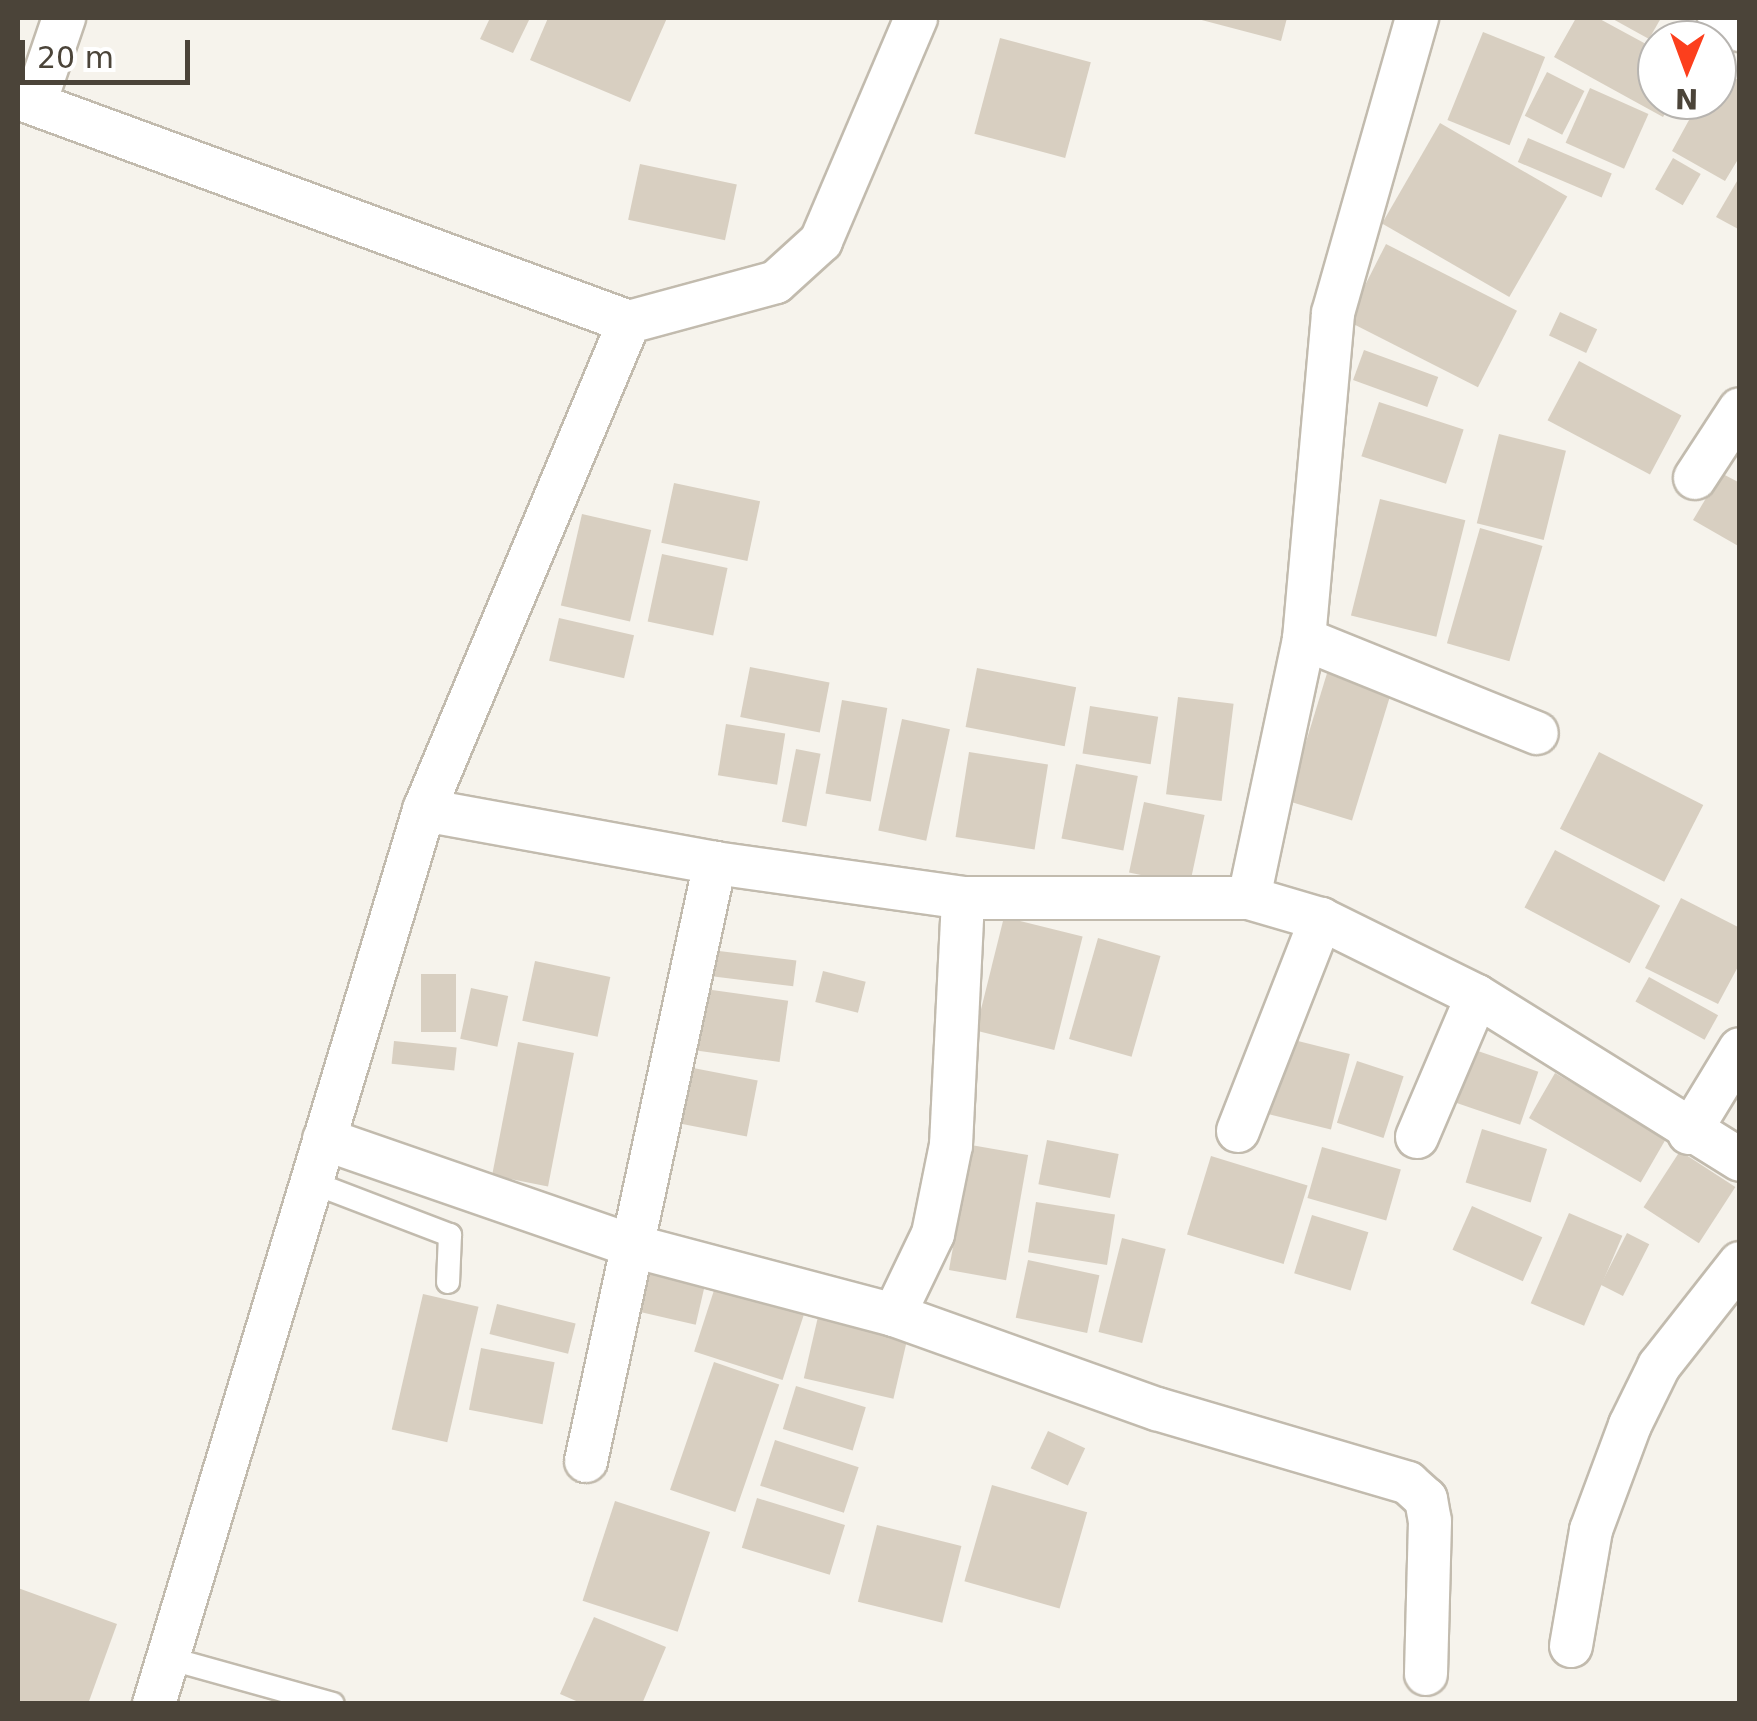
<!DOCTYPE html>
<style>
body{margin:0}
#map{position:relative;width:1757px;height:1721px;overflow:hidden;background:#f6f3ec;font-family:"DejaVu Sans",sans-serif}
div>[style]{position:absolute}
.building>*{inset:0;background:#d8cfc1;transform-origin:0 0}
.roads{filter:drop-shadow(2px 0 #c2bbae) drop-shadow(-2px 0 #c2bbae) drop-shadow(0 2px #c2bbae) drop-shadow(0 -2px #c2bbae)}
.lane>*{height:22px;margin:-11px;padding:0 11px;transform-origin:11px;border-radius:11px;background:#fff}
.street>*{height:42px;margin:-21px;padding:0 21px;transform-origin:21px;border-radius:21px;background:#fff}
span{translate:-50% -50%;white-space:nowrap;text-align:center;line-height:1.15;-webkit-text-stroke:8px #fff;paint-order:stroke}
.frame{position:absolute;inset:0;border:20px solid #4b4439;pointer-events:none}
.north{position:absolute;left:1637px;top:20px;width:100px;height:100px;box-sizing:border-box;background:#fff;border:2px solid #b7b4b0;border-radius:50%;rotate:181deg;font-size:28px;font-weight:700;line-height:40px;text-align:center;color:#4b4439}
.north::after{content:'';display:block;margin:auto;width:35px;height:45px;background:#fc3f1d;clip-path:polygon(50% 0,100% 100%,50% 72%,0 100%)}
.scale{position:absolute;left:20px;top:40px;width:170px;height:45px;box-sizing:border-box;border:5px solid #4b4439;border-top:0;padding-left:12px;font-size:30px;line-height:35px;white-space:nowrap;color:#4b4439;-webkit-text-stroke:8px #fff;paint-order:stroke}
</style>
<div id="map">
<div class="building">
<i style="clip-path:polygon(490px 18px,530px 18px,513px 53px,480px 39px)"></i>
<i style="clip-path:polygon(548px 18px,667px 18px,630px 102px,530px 60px)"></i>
<i style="clip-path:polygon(1194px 18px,1287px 18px,1281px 41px)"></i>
<i style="clip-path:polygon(1576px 18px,1598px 18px,1657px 50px,1657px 100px,1673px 100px,1663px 117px,1554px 57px)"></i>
<i style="clip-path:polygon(1611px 18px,1661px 18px,1649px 39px)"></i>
<i style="left:1483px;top:32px;width:67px;height:95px;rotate:22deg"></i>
<i style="left:1000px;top:38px;width:94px;height:99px;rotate:15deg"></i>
<i style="clip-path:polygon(1717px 68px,1740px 81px,1740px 156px,1725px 181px,1672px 151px,1700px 100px,1717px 100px)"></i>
<i style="left:1547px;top:72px;width:42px;height:49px;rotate:27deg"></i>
<i style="left:1590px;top:88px;width:64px;height:60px;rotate:24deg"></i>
<i style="left:1440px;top:123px;width:147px;height:116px;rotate:30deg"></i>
<i style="left:1528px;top:138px;width:91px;height:26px;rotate:23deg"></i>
<i style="left:1673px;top:158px;width:32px;height:36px;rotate:30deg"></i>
<i style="left:640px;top:164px;width:99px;height:57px;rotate:12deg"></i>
<i style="clip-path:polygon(1740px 176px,1740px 230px,1716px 217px)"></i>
<i style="left:1386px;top:244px;width:147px;height:86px;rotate:27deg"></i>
<i style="left:1560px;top:312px;width:41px;height:26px;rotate:25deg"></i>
<i style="left:1364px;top:350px;width:79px;height:32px;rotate:20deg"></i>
<i style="left:1579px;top:361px;width:116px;height:67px;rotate:28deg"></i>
<i style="left:1379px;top:402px;width:89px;height:57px;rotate:18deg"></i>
<i style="left:1499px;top:434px;width:69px;height:92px;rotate:14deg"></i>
<i style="clip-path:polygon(1721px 473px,1740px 483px,1740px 547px,1693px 520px)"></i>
<i style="left:674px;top:483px;width:88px;height:61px;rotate:12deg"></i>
<i style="left:1380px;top:499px;width:88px;height:120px;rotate:14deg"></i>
<i style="left:582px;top:514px;width:71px;height:94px;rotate:13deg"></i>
<i style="left:1480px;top:528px;width:65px;height:120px;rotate:16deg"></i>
<i style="left:662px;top:554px;width:67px;height:69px;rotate:12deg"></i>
<i style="left:559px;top:618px;width:77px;height:44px;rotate:13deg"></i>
<i style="left:750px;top:667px;width:81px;height:51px;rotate:11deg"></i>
<i style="left:977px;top:668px;width:101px;height:60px;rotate:11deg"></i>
<i style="left:1328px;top:670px;width:67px;height:137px;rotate:17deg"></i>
<i style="left:1178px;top:697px;width:56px;height:98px;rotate:7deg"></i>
<i style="left:842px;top:700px;width:46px;height:95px;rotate:10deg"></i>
<i style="left:1090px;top:706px;width:69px;height:48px;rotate:9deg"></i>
<i style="left:902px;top:719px;width:49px;height:114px;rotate:12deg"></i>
<i style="left:726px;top:724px;width:60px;height:52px;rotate:9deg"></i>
<i style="left:796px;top:749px;width:25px;height:74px;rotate:11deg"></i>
<i style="left:969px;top:752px;width:80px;height:86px;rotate:9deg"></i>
<i style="left:1599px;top:752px;width:117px;height:86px;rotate:27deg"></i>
<i style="left:1076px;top:764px;width:63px;height:76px;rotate:11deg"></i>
<i style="left:1144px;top:802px;width:62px;height:72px;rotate:12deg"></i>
<i style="left:1555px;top:850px;width:119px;height:65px;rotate:28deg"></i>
<i style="clip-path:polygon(1681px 898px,1740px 928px,1740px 963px,1718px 1004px,1645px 968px)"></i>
<i style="left:1004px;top:917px;width:81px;height:117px;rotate:14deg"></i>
<i style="left:1098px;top:938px;width:65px;height:105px;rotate:16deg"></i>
<i style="left:711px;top:950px;width:86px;height:26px;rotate:7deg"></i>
<i style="left:535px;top:961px;width:77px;height:61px;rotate:12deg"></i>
<i style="left:823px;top:971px;width:44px;height:32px;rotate:14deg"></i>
<i style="left:421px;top:974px;width:35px;height:58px"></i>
<i style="left:1649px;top:977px;width:79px;height:28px;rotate:29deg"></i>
<i style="left:471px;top:988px;width:38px;height:52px;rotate:12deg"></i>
<i style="left:705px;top:989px;width:84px;height:62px;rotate:8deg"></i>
<i style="left:1278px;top:1036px;width:74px;height:78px;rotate:14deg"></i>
<i style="left:394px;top:1041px;width:63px;height:23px;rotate:6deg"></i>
<i style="left:518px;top:1042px;width:57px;height:136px;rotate:11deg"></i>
<i style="left:1475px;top:1050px;width:67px;height:56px;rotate:19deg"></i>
<i style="left:1357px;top:1061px;width:49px;height:65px;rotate:18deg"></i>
<i style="left:688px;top:1067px;width:71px;height:57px;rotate:11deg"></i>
<i style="left:1555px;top:1073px;width:129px;height:52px;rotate:30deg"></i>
<i style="left:1482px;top:1129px;width:68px;height:56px;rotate:17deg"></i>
<i style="left:1047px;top:1140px;width:73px;height:45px;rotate:11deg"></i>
<i style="left:971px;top:1145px;width:58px;height:127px;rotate:10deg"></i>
<i style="left:1322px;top:1147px;width:82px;height:53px;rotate:16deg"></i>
<i style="left:1680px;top:1151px;width:66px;height:67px;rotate:33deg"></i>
<i style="left:1211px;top:1156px;width:101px;height:82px;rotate:17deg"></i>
<i style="left:1036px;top:1202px;width:80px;height:51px;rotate:9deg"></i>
<i style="left:1472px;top:1206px;width:77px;height:48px;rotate:24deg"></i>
<i style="left:1569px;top:1213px;width:58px;height:98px;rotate:23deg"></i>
<i style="left:1312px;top:1215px;width:59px;height:61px;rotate:17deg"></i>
<i style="left:1627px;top:1233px;width:25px;height:58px;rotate:27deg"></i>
<i style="left:1122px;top:1238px;width:45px;height:97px;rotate:14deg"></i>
<i style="left:1028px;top:1260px;width:73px;height:59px;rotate:12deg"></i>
<i style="left:650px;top:1265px;width:58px;height:48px;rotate:13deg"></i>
<i style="left:717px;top:1281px;width:93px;height:74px;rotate:18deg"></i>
<i style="left:423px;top:1294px;width:57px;height:139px;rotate:13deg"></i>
<i style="left:497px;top:1304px;width:81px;height:31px;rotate:14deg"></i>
<i style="left:820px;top:1308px;width:92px;height:72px;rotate:13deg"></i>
<i style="left:481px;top:1348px;width:75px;height:63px;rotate:11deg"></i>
<i style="left:714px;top:1362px;width:69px;height:135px;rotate:19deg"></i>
<i style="left:796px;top:1386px;width:73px;height:45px;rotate:17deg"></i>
<i style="left:1048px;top:1431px;width:41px;height:41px;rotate:25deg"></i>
<i style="left:775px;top:1440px;width:88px;height:48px;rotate:18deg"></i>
<i style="left:992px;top:1485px;width:99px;height:100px;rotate:16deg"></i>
<i style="left:757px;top:1498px;width:92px;height:52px;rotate:17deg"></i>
<i style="left:615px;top:1501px;width:100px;height:105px;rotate:18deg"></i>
<i style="left:877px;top:1525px;width:87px;height:79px;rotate:14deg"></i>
<i style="clip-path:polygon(18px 1588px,117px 1624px,88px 1704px,18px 1704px)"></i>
<i style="clip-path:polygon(594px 1617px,666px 1647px,642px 1704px,583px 1704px,560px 1694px)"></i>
</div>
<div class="roads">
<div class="lane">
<i style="left:311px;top:1182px;width:149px;rotate:20.9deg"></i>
<i style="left:450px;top:1235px;width:47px;rotate:92.4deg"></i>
<i style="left:168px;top:1658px;width:171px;rotate:15.6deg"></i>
</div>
<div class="street">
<i style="left:1719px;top:18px;width:24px;rotate:30deg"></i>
<i style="left:18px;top:98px;width:651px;rotate:20.13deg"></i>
<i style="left:35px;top:103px;width:90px;rotate:-71.2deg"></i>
<i style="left:1695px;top:478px;width:82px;rotate:-56.9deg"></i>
<i style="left:1304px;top:639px;width:251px;rotate:22deg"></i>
<i style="left:424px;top:810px;width:296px;rotate:10.3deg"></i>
<i style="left:715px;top:863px;width:250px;rotate:8deg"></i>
<i style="left:963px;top:898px;width:286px"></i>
<i style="left:1249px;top:898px;width:75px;rotate:16.3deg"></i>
<i style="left:1321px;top:919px;width:174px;rotate:26.3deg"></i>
<i style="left:1477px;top:996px;width:310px;rotate:31.9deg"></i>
<i style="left:1249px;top:898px;width:265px;rotate:-78deg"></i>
<i style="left:1304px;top:639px;width:327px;rotate:-84.9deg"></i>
<i style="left:1333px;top:313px;width:307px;rotate:-74.1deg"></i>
<i style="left:1238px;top:1131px;width:228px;rotate:-68.6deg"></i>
<i style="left:1689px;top:1133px;width:98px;rotate:-58.7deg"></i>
<i style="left:1417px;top:1137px;width:153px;rotate:-66.9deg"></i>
<i style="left:324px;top:1139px;width:327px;rotate:19.1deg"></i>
<i style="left:633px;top:1246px;width:270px;rotate:14.8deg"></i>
<i style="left:894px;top:1315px;width:279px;rotate:19.7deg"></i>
<i style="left:1157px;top:1409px;width:262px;rotate:16.4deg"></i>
<i style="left:1408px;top:1483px;width:24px;rotate:42deg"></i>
<i style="left:1426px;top:1499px;width:22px;rotate:80deg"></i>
<i style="left:1430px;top:1521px;width:153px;rotate:91.5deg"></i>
<i style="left:894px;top:1315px;width:90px;rotate:-64.3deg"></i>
<i style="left:933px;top:1234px;width:91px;rotate:-78.6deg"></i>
<i style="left:951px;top:1145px;width:247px;rotate:-87.2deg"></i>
<i style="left:586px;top:1461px;width:612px;rotate:-77.83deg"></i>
<i style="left:1571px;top:1646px;width:118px;rotate:-80.2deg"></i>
<i style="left:1591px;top:1530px;width:112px;rotate:-69.6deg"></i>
<i style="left:1630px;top:1425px;width:66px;rotate:-63.8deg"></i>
<i style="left:1659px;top:1366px;width:131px;rotate:-51.8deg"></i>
<i style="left:154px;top:1704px;width:934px;rotate:-73.19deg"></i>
<i style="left:424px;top:810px;width:529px;rotate:-67.21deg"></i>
<i style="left:629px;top:322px;width:152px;rotate:-15.2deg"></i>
<i style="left:776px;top:282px;width:61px;rotate:-42.3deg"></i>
<i style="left:821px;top:241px;width:242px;rotate:-66.9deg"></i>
</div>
</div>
<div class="frame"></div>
<div class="north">N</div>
<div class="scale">20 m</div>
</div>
